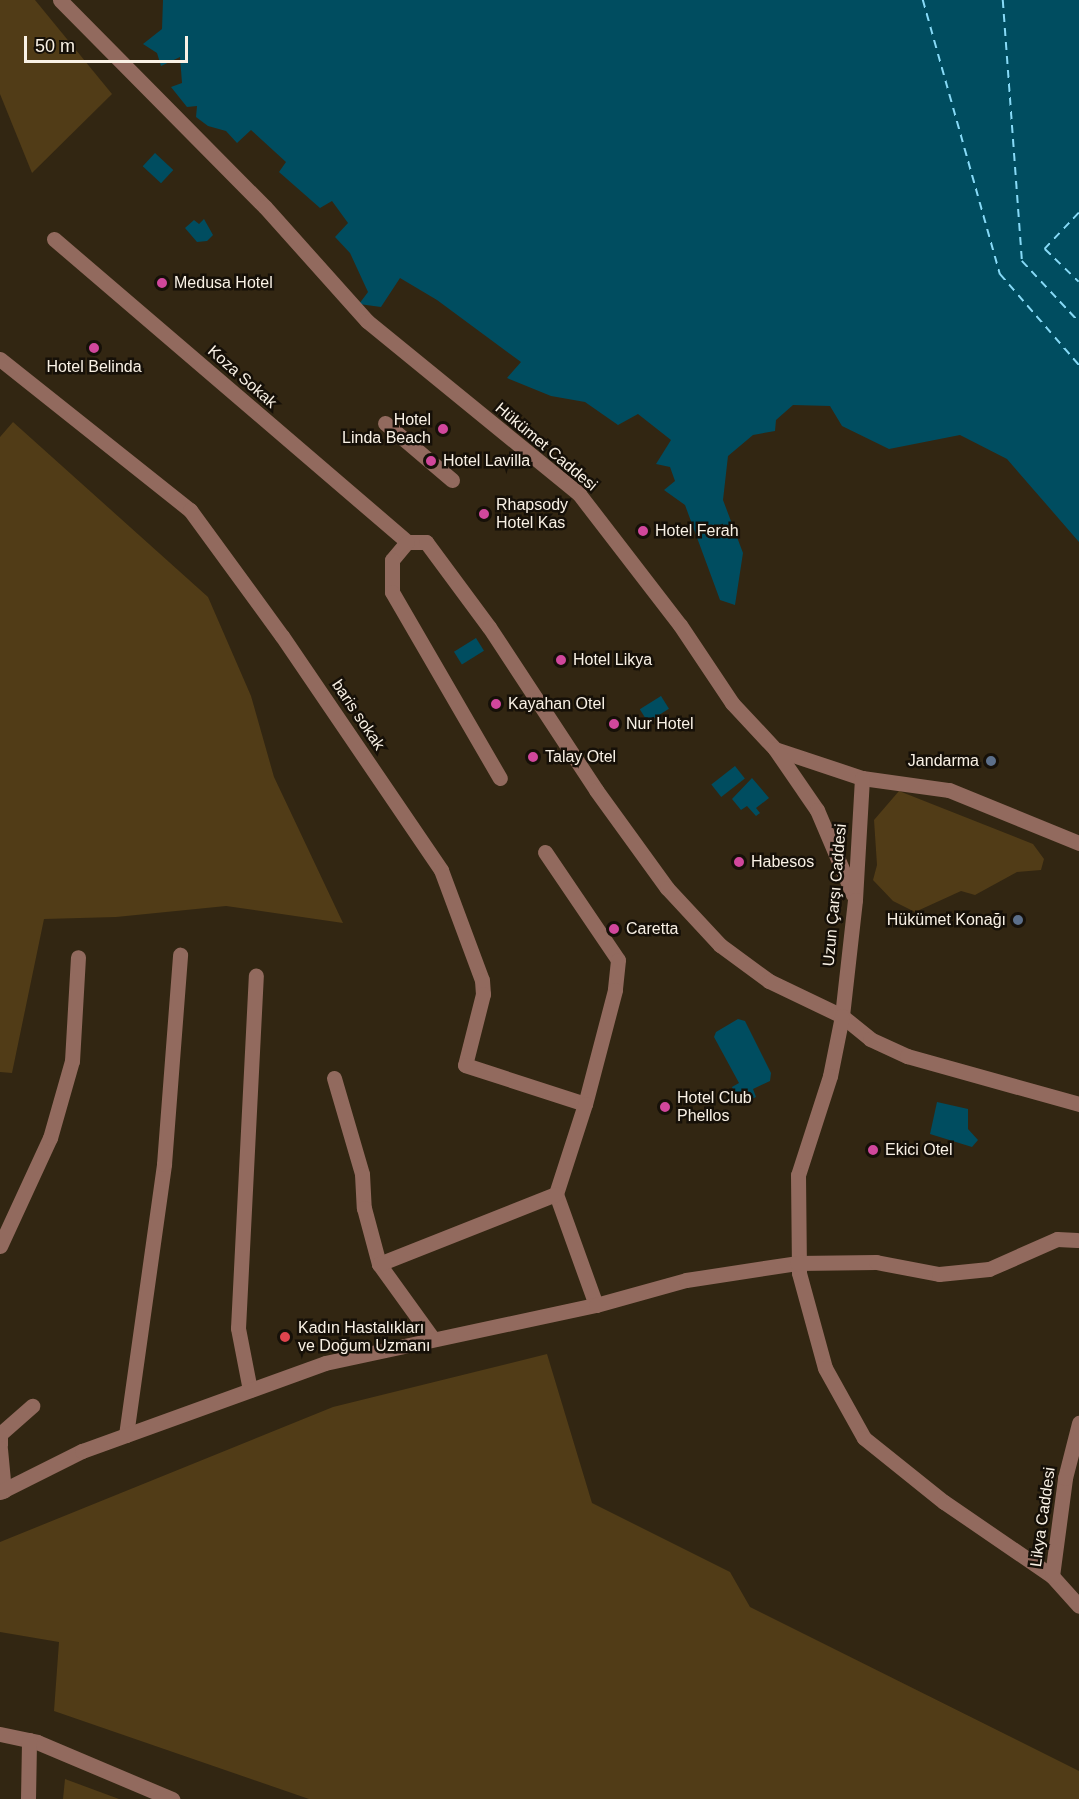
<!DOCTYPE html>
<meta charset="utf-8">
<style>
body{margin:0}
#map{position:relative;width:1079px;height:1799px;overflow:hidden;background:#322612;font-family:Helvetica,sans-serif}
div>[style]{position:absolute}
.green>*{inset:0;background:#513c17}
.water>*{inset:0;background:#004d60;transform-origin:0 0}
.ferry>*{height:1.5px;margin-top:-0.75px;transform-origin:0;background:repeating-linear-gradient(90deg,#87daf7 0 8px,transparent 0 14px)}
.minor>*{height:15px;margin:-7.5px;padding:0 7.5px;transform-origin:7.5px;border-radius:7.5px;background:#926a5e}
.dots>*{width:16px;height:16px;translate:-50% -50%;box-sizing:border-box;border:3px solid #161008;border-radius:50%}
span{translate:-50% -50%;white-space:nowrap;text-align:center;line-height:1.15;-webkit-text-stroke:5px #161008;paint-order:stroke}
.poi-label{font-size:16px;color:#f9f1e5}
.left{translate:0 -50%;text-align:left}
.right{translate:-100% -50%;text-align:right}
.street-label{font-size:16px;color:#f9f1e5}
.scale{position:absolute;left:24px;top:36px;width:164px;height:27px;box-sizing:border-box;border:3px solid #f9f1e5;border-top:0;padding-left:8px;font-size:18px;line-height:21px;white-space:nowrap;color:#f9f1e5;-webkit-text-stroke:4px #161008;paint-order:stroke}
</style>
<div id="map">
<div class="green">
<i style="clip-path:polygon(0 0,35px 0,112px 94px,32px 173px,0 94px)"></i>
<i style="clip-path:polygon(13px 422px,208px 597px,251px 696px,274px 777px,343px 923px,226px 906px,116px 917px,44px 919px,12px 1073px,0 1072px,0 437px)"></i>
<i style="clip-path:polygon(899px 791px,1033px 844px,1044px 859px,1041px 870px,1017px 872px,975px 895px,961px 891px,915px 912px,893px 901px,873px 880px,877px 865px,874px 820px)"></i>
<i style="clip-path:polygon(547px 1354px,592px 1503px,730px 1572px,750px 1607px,1079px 1771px,1079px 1799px,309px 1799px,54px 1711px,59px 1642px,0 1632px,0 1542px,333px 1407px)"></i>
<i style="clip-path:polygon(65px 1779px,119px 1799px,63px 1799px)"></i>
</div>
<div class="water">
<i style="clip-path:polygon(163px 0,1079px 0,1079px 542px,1007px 459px,960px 435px,889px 449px,842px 426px,830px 406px,793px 405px,776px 420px,775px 431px,753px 435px,728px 456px,723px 500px,743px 553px,735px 605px,720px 600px,685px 505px,664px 490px,675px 481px,670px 467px,656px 464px,671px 440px,638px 414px,618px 425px,585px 402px,551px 396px,507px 378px,521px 362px,437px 300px,400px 278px,381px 307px,359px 304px,368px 292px,350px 253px,335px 237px,348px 223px,332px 201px,320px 208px,279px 172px,286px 162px,251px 130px,237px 143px,226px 131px,208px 126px,196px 117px,197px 106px,187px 107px,171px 87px,182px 83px,180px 57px,161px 66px,157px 53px,143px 44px,162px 29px)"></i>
<i style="left:155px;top:153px;width:25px;height:18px;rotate:43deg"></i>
<i style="clip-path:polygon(204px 219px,213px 235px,207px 241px,197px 242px,185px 228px,194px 220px,199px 224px)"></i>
<i style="left:476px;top:638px;width:15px;height:26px;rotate:58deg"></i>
<i style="left:661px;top:696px;width:15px;height:25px;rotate:58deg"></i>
<i style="left:735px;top:766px;width:16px;height:30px;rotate:52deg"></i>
<i style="clip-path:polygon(752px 778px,769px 798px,756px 808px,760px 813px,756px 816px,747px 806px,741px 810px,732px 799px)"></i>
<i style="clip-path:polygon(738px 1019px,745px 1021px,771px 1073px,770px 1081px,753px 1089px,756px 1097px,740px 1105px,732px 1087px,739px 1083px,714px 1037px,716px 1032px)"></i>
<i style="clip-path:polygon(937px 1102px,968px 1109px,968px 1129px,978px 1140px,972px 1147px,930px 1134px)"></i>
</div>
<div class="ferry">
<i style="left:923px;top:0;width:285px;rotate:74.3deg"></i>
<i style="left:1000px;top:274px;width:121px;rotate:49deg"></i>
<i style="left:1003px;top:0;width:262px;rotate:85.8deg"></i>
<i style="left:1022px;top:261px;width:83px;rotate:46.9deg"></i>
<i style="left:1079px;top:213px;width:50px;rotate:133.4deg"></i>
<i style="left:1045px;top:249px;width:47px;rotate:44.1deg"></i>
</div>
<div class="minor">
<i style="left:60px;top:0;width:291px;rotate:45.3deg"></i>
<i style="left:265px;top:207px;width:153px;rotate:48.2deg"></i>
<i style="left:367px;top:321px;width:274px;rotate:39.2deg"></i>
<i style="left:579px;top:494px;width:165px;rotate:52.4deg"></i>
<i style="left:680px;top:625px;width:94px;rotate:56.3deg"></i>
<i style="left:732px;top:703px;width:63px;rotate:46.9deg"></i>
<i style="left:775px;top:749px;width:92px;rotate:18.4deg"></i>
<i style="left:862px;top:778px;width:88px;rotate:7.9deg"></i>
<i style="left:949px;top:790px;width:140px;rotate:22.2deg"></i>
<i style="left:54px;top:239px;width:465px;rotate:40.6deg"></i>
<i style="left:0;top:359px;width:243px;rotate:38.5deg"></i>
<i style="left:190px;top:510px;width:156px;rotate:53.9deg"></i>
<i style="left:282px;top:636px;width:283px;rotate:55.8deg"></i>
<i style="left:441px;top:870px;width:117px;rotate:69.6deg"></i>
<i style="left:482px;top:980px;width:14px;rotate:86deg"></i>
<i style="left:483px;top:994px;width:73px;rotate:104.2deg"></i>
<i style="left:465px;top:1065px;width:126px;rotate:18deg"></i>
<i style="left:385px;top:423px;width:88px;rotate:40.4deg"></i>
<i style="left:407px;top:542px;width:19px"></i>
<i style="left:426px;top:542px;width:106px;rotate:53.5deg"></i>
<i style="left:489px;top:627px;width:195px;rotate:56.7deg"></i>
<i style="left:596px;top:790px;width:121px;rotate:54.1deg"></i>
<i style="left:667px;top:888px;width:78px;rotate:47.1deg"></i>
<i style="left:720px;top:945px;width:61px;rotate:36.3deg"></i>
<i style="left:769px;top:981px;width:81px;rotate:25.6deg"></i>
<i style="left:842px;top:1016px;width:36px;rotate:39deg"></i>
<i style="left:870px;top:1039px;width:41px;rotate:24.7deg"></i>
<i style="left:907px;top:1056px;width:179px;rotate:15.6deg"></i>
<i style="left:407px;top:542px;width:23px;rotate:130deg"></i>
<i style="left:392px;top:560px;width:32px;rotate:90deg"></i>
<i style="left:392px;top:592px;width:215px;rotate:59.9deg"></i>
<i style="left:775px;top:749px;width:74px;rotate:55.5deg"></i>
<i style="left:817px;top:810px;width:92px;rotate:67deg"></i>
<i style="left:862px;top:778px;width:122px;rotate:93.3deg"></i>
<i style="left:855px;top:900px;width:117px;rotate:96.4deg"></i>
<i style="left:842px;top:1016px;width:61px;rotate:101.3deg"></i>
<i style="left:830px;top:1076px;width:104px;rotate:107.9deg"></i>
<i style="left:798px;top:1175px;width:98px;rotate:89.4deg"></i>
<i style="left:799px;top:1273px;width:98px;rotate:74.7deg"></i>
<i style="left:825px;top:1368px;width:80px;rotate:60.9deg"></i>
<i style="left:864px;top:1438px;width:102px;rotate:38.7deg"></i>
<i style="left:944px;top:1502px;width:131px;rotate:34.4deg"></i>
<i style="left:1052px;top:1576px;width:40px;rotate:48deg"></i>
<i style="left:545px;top:852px;width:130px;rotate:55.9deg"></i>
<i style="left:618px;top:960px;width:30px;rotate:96deg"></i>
<i style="left:615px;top:990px;width:118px;rotate:104.7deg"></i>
<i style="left:585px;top:1104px;width:95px;rotate:107.9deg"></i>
<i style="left:556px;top:1194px;width:118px;rotate:70.2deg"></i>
<i style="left:334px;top:1078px;width:100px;rotate:73.7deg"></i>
<i style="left:362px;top:1174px;width:34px;rotate:87deg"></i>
<i style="left:364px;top:1208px;width:58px;rotate:75deg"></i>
<i style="left:379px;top:1264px;width:92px;rotate:54.2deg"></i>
<i style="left:0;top:1246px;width:119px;rotate:-65.2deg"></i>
<i style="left:50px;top:1138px;width:80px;rotate:-74.1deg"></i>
<i style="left:72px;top:1061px;width:104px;rotate:-86.7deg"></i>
<i style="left:379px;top:1264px;width:190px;rotate:-21.6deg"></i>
<i style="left:250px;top:1390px;width:63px;rotate:-101deg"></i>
<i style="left:238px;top:1328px;width:353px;rotate:-87.1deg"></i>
<i style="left:126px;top:1435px;width:274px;rotate:-82deg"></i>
<i style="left:164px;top:1164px;width:210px;rotate:-85.6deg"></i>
<i style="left:0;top:1445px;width:11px;rotate:-90deg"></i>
<i style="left:0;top:1434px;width:43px;rotate:-41.2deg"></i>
<i style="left:0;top:1449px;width:42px;rotate:84.6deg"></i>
<i style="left:0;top:1492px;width:92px;rotate:-26.6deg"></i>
<i style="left:82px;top:1451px;width:258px;rotate:-19.9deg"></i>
<i style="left:325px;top:1363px;width:277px;rotate:-12.1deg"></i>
<i style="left:596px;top:1305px;width:93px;rotate:-15.5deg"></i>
<i style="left:686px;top:1280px;width:112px;rotate:-8.7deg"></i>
<i style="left:797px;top:1263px;width:79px;rotate:-0.7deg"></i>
<i style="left:876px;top:1262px;width:64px;rotate:10.8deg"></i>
<i style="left:939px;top:1274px;width:50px;rotate:-5.7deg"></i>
<i style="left:989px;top:1269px;width:74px;rotate:-23.8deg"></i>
<i style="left:1057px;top:1239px;width:20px;rotate:3deg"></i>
<i style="left:1052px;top:1576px;width:99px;rotate:-82.4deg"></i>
<i style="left:1065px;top:1478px;width:57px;rotate:-75.7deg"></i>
<i style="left:0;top:1734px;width:38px;rotate:12deg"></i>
<i style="left:37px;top:1742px;width:147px;rotate:22.9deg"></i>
<i style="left:28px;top:1799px;width:59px;rotate:-89deg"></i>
</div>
<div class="dots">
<i style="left:162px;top:283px;background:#d1479c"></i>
<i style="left:94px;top:348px;background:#d1479c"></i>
<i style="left:443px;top:429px;background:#d1479c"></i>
<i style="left:431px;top:461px;background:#d1479c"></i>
<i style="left:484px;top:514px;background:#d1479c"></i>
<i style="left:643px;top:531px;background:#d1479c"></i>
<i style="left:561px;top:660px;background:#d1479c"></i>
<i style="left:496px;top:704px;background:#d1479c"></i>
<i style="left:614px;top:724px;background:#d1479c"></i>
<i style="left:533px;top:757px;background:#d1479c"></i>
<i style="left:991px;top:761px;background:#5c6f8a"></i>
<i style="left:739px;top:862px;background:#d1479c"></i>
<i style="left:1018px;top:920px;background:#5c6f8a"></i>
<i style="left:614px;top:929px;background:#d1479c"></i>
<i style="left:665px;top:1107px;background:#d1479c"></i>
<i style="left:873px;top:1150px;background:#d1479c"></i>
<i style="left:285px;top:1337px;background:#e0444e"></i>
</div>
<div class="poi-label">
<span class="left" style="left:174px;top:283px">Medusa Hotel</span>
<span style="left:94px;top:367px">Hotel Belinda</span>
<span class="right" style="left:431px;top:429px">Hotel<br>Linda Beach</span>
<span class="left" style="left:443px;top:461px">Hotel Lavilla</span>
<span class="left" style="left:496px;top:514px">Rhapsody<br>Hotel Kas</span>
<span class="left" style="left:655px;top:531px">Hotel Ferah</span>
<span class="left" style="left:573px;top:660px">Hotel Likya</span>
<span class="left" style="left:508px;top:704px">Kayahan Otel</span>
<span class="left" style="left:626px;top:724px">Nur Hotel</span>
<span class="left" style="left:545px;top:757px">Talay Otel</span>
<span class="right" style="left:979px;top:761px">Jandarma</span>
<span class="left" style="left:751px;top:862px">Habesos</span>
<span class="right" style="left:1006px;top:920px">Hükümet Konağı</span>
<span class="left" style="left:626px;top:929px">Caretta</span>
<span class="left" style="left:677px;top:1107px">Hotel Club<br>Phellos</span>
<span class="left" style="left:885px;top:1150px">Ekici Otel</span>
<span class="left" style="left:298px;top:1337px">Kadın Hastalıkları<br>ve Doğum Uzmanı</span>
</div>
<div class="street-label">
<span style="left:242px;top:377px;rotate:41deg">Koza Sokak</span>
<span style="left:546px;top:447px;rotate:40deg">Hükümet Caddesi</span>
<span style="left:358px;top:715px;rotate:56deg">baris sokak</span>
<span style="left:835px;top:895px;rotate:-85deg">Uzun Çarşı Caddesi</span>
<span style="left:1043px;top:1517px;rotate:-82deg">Likya Caddesi</span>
</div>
<div class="scale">50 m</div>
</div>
